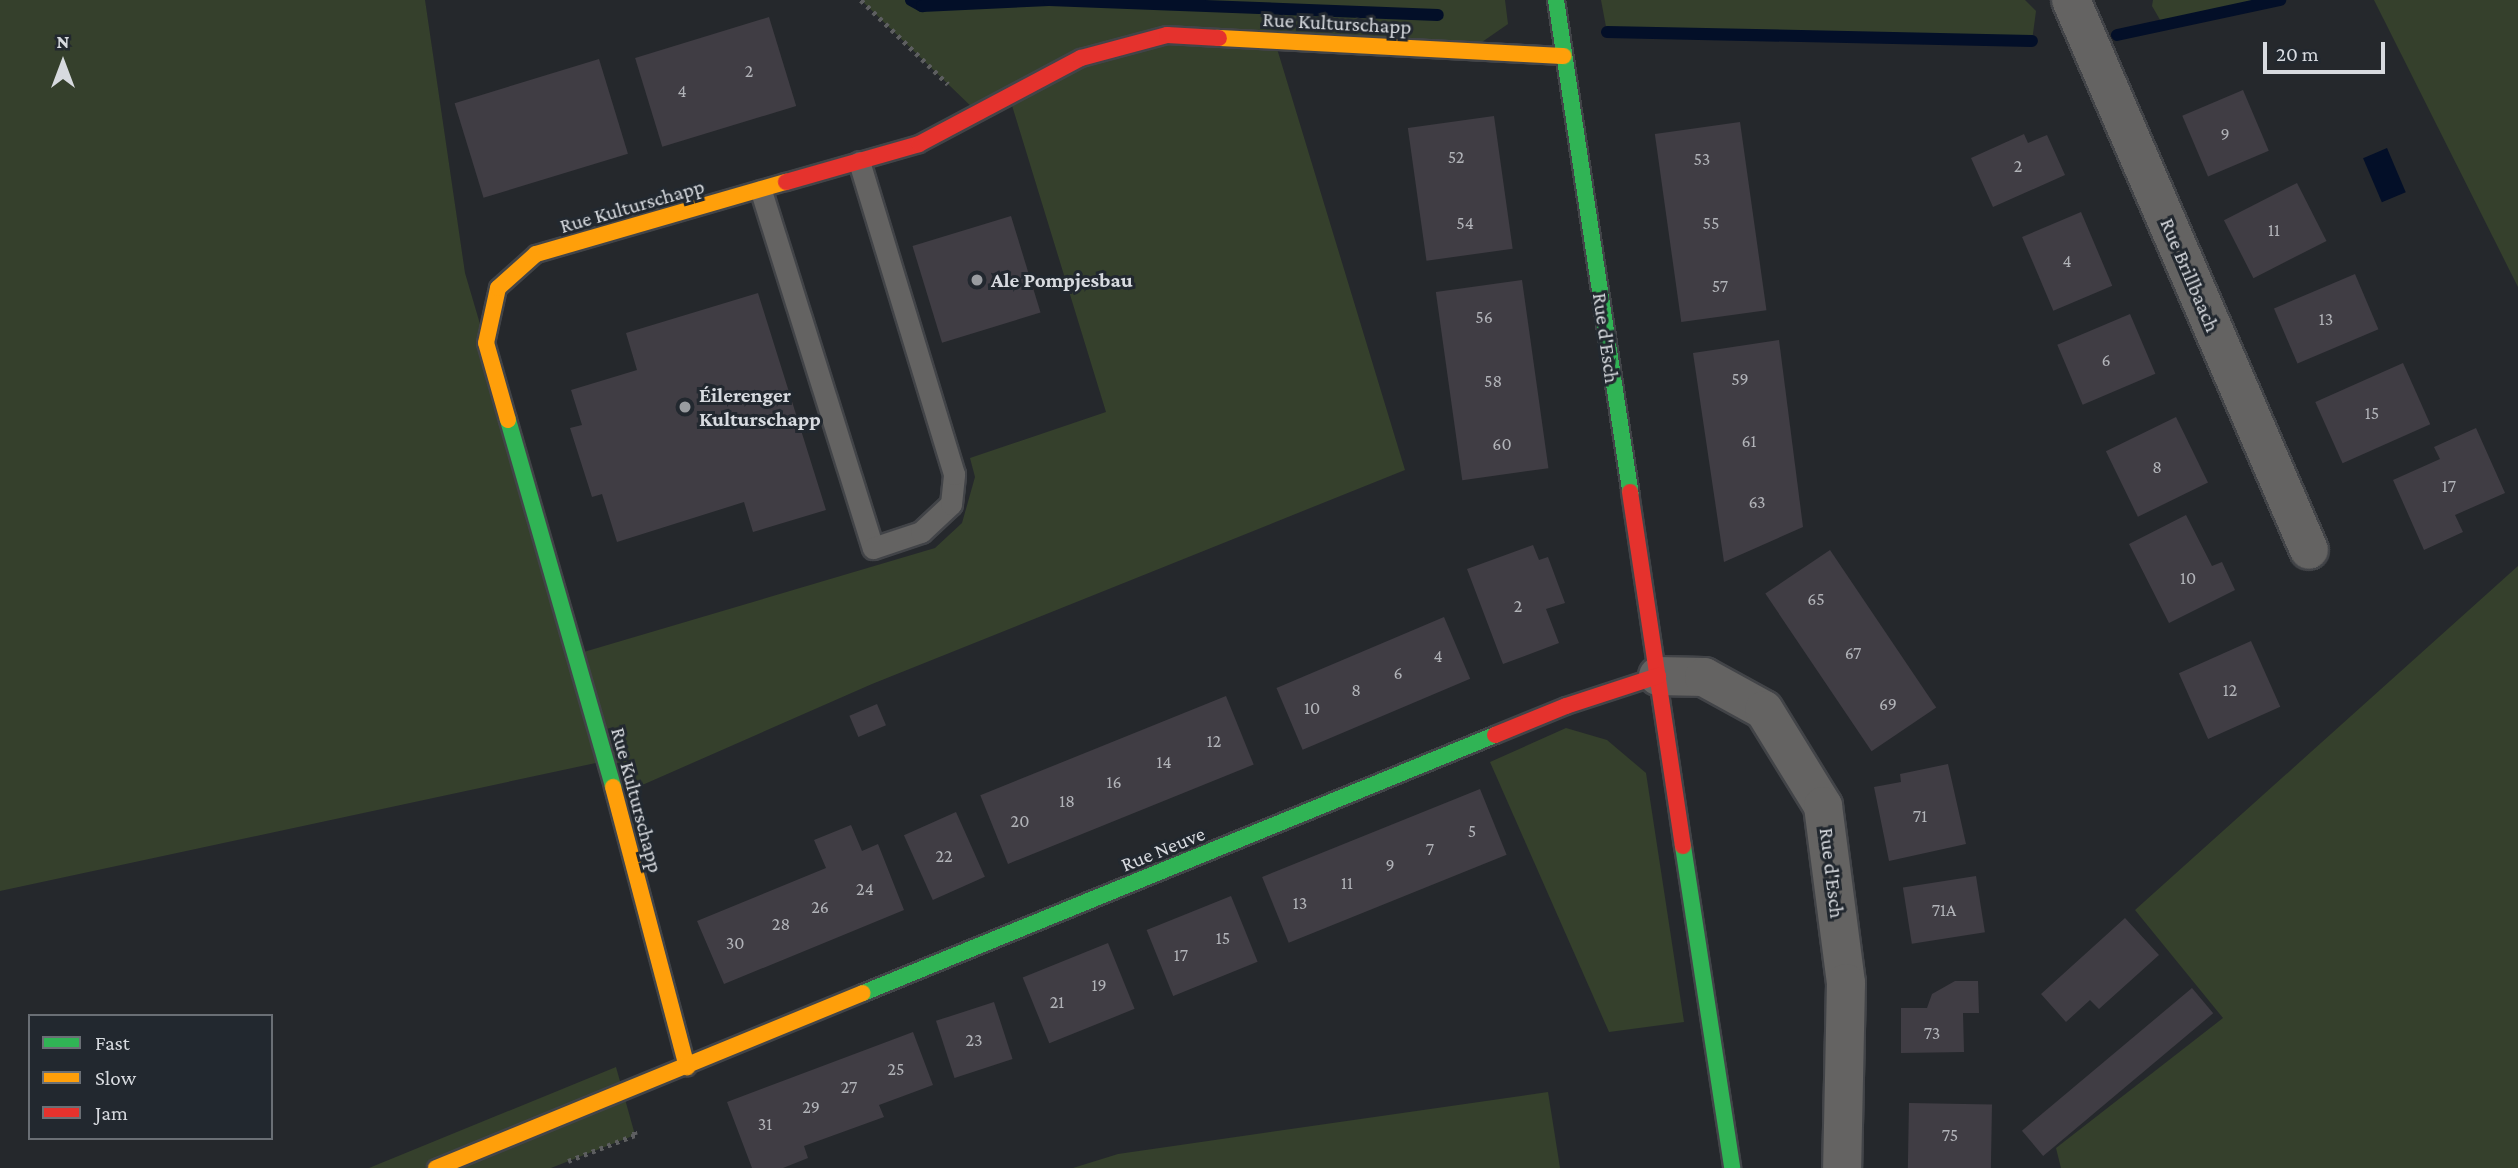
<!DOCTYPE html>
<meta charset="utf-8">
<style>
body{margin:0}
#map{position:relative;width:2518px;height:1168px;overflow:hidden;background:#25282c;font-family:"Crimson Pro",serif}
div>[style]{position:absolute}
.green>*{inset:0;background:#35402c}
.water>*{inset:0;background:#030f28;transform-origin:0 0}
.stream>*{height:12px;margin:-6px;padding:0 6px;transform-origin:6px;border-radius:6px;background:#030f28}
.building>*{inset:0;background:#403d44;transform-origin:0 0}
.path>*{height:4.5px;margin-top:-2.25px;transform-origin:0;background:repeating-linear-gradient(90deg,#5d5e60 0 3.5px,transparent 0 8.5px)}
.roads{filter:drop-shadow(2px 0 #424448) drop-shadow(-2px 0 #424448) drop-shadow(0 2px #424448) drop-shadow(0 -2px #424448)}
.lane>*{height:21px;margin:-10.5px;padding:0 10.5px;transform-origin:10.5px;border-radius:10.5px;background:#646362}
.street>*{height:38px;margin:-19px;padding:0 19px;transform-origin:19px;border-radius:19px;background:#646362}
.fast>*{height:16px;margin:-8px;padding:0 8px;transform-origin:8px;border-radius:8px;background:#30b455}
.slow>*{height:16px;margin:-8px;padding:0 8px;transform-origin:8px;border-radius:8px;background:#ff9f0a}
.jam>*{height:16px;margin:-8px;padding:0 8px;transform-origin:8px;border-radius:8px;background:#e5322d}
.dots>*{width:19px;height:19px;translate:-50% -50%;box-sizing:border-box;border:4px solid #22282f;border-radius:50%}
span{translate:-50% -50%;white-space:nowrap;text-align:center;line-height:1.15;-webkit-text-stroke:6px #22282f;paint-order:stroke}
.number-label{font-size:18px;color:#b1b3b8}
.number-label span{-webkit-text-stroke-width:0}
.street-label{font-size:21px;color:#d7dadf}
.poi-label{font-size:21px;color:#d7dadf;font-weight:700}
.left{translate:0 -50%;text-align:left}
.legend{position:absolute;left:28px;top:1014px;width:245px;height:126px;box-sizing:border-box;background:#22282f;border:2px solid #6a6f75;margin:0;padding:9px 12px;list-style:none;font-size:21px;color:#d7dadf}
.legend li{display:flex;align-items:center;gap:14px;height:35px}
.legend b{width:35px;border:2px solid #6a6f75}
.north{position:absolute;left:28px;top:28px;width:70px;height:70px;-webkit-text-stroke:5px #22282f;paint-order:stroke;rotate:0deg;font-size:19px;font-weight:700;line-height:28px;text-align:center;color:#d7dadf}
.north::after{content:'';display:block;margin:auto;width:24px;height:32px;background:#d7dadf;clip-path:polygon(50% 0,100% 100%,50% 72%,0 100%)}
.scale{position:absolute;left:2263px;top:42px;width:122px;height:32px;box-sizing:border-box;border:4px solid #d7dadf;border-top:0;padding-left:9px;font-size:21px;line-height:24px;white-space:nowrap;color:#d7dadf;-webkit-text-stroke:5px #22282f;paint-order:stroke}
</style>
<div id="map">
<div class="green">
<i style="clip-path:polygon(0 0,425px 0,465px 273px,577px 654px,935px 548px,962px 523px,975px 477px,970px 458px,1106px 412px,1010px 99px,979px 114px,861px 0,1505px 0,1508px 24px,1469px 51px,1275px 42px,1405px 470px,872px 684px,615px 797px,605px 761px,0 891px)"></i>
<i style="clip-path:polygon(1601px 0,2025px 0,2036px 11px,2032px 41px,1607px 32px)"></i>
<i style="clip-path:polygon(2153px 0,2280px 0,2163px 25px,2152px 6px)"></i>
<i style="clip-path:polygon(2374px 0,2518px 0,2518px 287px)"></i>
<i style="clip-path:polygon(2518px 566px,2518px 1168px,2061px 1168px,2056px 1148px,2223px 1018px,2135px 910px)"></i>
<i style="clip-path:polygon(1566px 728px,1607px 740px,1646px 773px,1684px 1022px,1609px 1032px,1490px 762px)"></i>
<i style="clip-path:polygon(616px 1067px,635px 1135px,551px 1168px,369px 1168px)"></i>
<i style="clip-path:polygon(1548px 1092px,1560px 1168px,1073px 1168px,1118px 1154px)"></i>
</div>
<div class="water">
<i style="left:2387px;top:148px;width:48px;height:26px;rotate:67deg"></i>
</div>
<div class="stream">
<i style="left:911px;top:0;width:13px;rotate:29deg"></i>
<i style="left:922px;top:6px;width:127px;rotate:-2.7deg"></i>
<i style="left:1049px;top:0;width:389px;rotate:2.2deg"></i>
<i style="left:1607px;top:32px;width:425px;rotate:1.2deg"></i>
<i style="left:2117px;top:35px;width:167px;rotate:-12.1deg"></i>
</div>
<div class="building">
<i style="left:769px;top:17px;width:93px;height:140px;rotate:73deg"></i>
<i style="left:599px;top:59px;width:99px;height:151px;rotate:73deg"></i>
<i style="left:2243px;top:90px;width:66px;height:66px;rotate:67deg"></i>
<i style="left:1494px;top:116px;width:134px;height:87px;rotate:82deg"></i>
<i style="left:1740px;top:122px;width:190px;height:86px;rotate:82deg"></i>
<i style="clip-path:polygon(2024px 134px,2028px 143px,2047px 135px,2065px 175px,1993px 207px,1971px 158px)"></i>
<i style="left:2297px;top:183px;width:65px;height:82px;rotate:63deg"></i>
<i style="left:2081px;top:212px;width:80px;height:64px;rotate:67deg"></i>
<i style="left:1011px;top:216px;width:101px;height:103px;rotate:73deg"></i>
<i style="left:2355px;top:274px;width:60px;height:88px;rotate:67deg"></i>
<i style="left:1522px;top:280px;width:190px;height:87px;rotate:82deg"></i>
<i style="clip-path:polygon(758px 293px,826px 510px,753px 532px,744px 502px,617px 542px,602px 494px,592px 497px,570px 428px,582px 425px,571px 390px,637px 370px,626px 333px)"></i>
<i style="left:2130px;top:314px;width:65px;height:79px;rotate:67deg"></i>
<i style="clip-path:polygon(1779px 340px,1803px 527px,1724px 562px,1693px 353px)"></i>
<i style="left:2403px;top:363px;width:67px;height:96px;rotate:66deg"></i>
<i style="left:2176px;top:417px;width:73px;height:78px;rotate:64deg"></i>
<i style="clip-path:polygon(2476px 428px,2505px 493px,2455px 515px,2463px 532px,2424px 550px,2393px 480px,2440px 459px,2434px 447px)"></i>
<i style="clip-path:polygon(2186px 515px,2212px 566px,2222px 562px,2235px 590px,2169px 623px,2129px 544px)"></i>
<i style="clip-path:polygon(1533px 545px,1539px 560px,1548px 557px,1565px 603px,1546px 609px,1559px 643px,1503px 664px,1467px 569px)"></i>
<i style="left:1830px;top:550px;width:190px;height:78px;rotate:56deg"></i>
<i style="left:1444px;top:617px;width:67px;height:182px;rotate:67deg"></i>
<i style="left:2251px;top:641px;width:72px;height:79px;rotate:66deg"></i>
<i style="left:1226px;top:696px;width:74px;height:265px;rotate:68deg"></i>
<i style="left:877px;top:704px;width:23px;height:30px;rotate:67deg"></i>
<i style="clip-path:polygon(1948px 764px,1966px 844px,1889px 861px,1874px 787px,1901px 782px,1900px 774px)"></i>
<i style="left:1480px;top:789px;width:71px;height:235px;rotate:68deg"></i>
<i style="left:956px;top:812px;width:71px;height:57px;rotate:66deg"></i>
<i style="clip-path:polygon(851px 825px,862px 851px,878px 844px,904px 910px,724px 984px,697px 921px,826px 868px,814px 840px)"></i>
<i style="left:1976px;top:876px;width:57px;height:74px;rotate:81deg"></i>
<i style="left:1231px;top:896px;width:71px;height:91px;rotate:68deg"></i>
<i style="clip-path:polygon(2125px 918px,2159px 955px,2099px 1009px,2090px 1000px,2066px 1022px,2041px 994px)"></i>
<i style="left:1108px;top:943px;width:71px;height:92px;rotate:68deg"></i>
<i style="clip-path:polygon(1955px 981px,1978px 981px,1979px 1013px,1963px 1013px,1964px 1052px,1901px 1053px,1901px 1008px,1927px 1008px,1932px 994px)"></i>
<i style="left:2192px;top:988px;width:33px;height:222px;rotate:50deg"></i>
<i style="left:994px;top:1002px;width:60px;height:61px;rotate:72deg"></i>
<i style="clip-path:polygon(913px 1032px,933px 1085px,879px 1105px,884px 1117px,804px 1146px,808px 1158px,783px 1168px,752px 1168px,727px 1102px)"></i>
<i style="left:1909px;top:1103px;width:83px;height:65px;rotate:1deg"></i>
</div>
<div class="path">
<i style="left:861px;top:0;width:121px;rotate:44deg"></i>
<i style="left:568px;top:1161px;width:72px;rotate:-21.2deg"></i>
<i style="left:635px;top:1135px;width:4px;rotate:-104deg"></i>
</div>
<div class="roads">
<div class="lane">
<i style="left:761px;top:191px;width:374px;rotate:72.6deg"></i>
<i style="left:873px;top:548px;width:51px;rotate:-18.4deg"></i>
<i style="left:921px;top:532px;width:41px;rotate:-43deg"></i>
<i style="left:951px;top:504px;width:30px;rotate:-84deg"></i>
<i style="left:954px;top:474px;width:326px;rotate:-106.9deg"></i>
</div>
<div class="street">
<i style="left:2071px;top:0;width:599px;rotate:66.6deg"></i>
<i style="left:1658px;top:676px;width:46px;rotate:1.2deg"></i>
<i style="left:1704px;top:677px;width:68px;rotate:28.8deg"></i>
<i style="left:1764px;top:710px;width:113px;rotate:58.4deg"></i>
<i style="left:1823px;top:806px;width:178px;rotate:82.6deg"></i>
<i style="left:1846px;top:983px;width:185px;rotate:91.2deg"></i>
</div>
<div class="fast">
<i style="left:1556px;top:0;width:498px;rotate:81.4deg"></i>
<i style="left:508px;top:420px;width:382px;rotate:74deg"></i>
<i style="left:1683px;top:846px;width:326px;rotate:81.3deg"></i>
<i style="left:863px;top:993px;width:683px;rotate:-22.21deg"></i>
</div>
<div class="slow">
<i style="left:1219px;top:38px;width:345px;rotate:3deg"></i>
<i style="left:508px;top:420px;width:80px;rotate:-105.9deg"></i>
<i style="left:486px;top:343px;width:56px;rotate:-77.7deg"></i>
<i style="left:498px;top:288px;width:51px;rotate:-41.8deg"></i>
<i style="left:536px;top:254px;width:260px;rotate:-16.1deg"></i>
<i style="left:613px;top:787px;width:290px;rotate:75.2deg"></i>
<i style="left:436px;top:1168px;width:461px;rotate:-22.3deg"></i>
</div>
<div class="jam">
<i style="left:786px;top:182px;width:138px;rotate:-15.9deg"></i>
<i style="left:919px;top:144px;width:183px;rotate:-28deg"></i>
<i style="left:1081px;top:58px;width:89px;rotate:-15deg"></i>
<i style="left:1167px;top:35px;width:52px;rotate:3.3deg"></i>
<i style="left:1630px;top:492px;width:358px;rotate:81.5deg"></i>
<i style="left:1495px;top:735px;width:77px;rotate:-22.2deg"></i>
<i style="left:1566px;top:706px;width:97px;rotate:-18.1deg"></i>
</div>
</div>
<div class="dots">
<i style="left:977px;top:280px;background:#999ca0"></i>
<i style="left:685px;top:407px;background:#999ca0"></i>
</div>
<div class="number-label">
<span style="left:749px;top:71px">2</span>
<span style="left:682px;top:91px">4</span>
<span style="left:2225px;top:134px">9</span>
<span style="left:1456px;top:157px">52</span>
<span style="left:1702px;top:159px">53</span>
<span style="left:2018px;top:166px">2</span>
<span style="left:1465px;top:223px">54</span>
<span style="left:1711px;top:223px">55</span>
<span style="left:2274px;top:230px">11</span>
<span style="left:2067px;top:261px">4</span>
<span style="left:1720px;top:286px">57</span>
<span style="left:1484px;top:317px">56</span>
<span style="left:2326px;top:319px">13</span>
<span style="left:2106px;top:360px">6</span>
<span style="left:1740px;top:379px">59</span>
<span style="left:1493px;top:381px">58</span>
<span style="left:2372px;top:413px">15</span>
<span style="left:1749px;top:441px">61</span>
<span style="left:1502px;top:444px">60</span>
<span style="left:2157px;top:467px">8</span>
<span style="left:2449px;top:486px">17</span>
<span style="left:1757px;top:502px">63</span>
<span style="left:2188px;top:578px">10</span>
<span style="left:1816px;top:599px">65</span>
<span style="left:1518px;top:606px">2</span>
<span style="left:1853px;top:653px">67</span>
<span style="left:1438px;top:656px">4</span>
<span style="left:1398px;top:673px">6</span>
<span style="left:1356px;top:690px">8</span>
<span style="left:2230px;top:690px">12</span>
<span style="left:1888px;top:704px">69</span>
<span style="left:1312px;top:708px">10</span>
<span style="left:1214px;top:741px">12</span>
<span style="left:1164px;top:762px">14</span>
<span style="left:1114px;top:782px">16</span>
<span style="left:1067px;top:801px">18</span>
<span style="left:1920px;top:816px">71</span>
<span style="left:1020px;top:821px">20</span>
<span style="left:1472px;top:831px">5</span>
<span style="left:1430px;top:849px">7</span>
<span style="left:944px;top:856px">22</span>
<span style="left:1390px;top:865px">9</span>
<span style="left:1347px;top:883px">11</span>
<span style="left:865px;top:889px">24</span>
<span style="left:1300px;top:903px">13</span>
<span style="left:820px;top:907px">26</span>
<span style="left:1944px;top:910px">71A</span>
<span style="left:781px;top:924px">28</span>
<span style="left:1223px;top:938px">15</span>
<span style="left:735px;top:943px">30</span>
<span style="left:1181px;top:955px">17</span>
<span style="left:1099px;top:985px">19</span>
<span style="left:1057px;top:1002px">21</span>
<span style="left:1932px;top:1033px">73</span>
<span style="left:974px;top:1040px">23</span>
<span style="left:896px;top:1069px">25</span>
<span style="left:849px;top:1087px">27</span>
<span style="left:811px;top:1107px">29</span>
<span style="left:765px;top:1124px">31</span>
<span style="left:1950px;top:1135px">75</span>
</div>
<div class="street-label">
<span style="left:1337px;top:23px;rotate:3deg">Rue Kulturschapp</span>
<span style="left:632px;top:206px;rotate:-16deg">Rue Kulturschapp</span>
<span style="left:2190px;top:275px;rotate:67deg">Rue Brillbaach</span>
<span style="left:1606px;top:338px;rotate:82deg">Rue d'Esch</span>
<span style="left:637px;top:800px;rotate:75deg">Rue Kulturschapp</span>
<span style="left:1163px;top:849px;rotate:-22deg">Rue Neuve</span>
<span style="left:1832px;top:873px;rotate:83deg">Rue d'Esch</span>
</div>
<div class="poi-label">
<span class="left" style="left:991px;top:280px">Ale Pompjesbau</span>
<span class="left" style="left:699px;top:407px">Éilerenger<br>Kulturschapp</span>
</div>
<ul class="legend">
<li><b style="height:9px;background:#30b455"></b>Fast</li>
<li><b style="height:9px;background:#ff9f0a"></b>Slow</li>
<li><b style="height:9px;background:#e5322d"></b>Jam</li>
</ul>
<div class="north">N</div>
<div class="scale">20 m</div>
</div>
